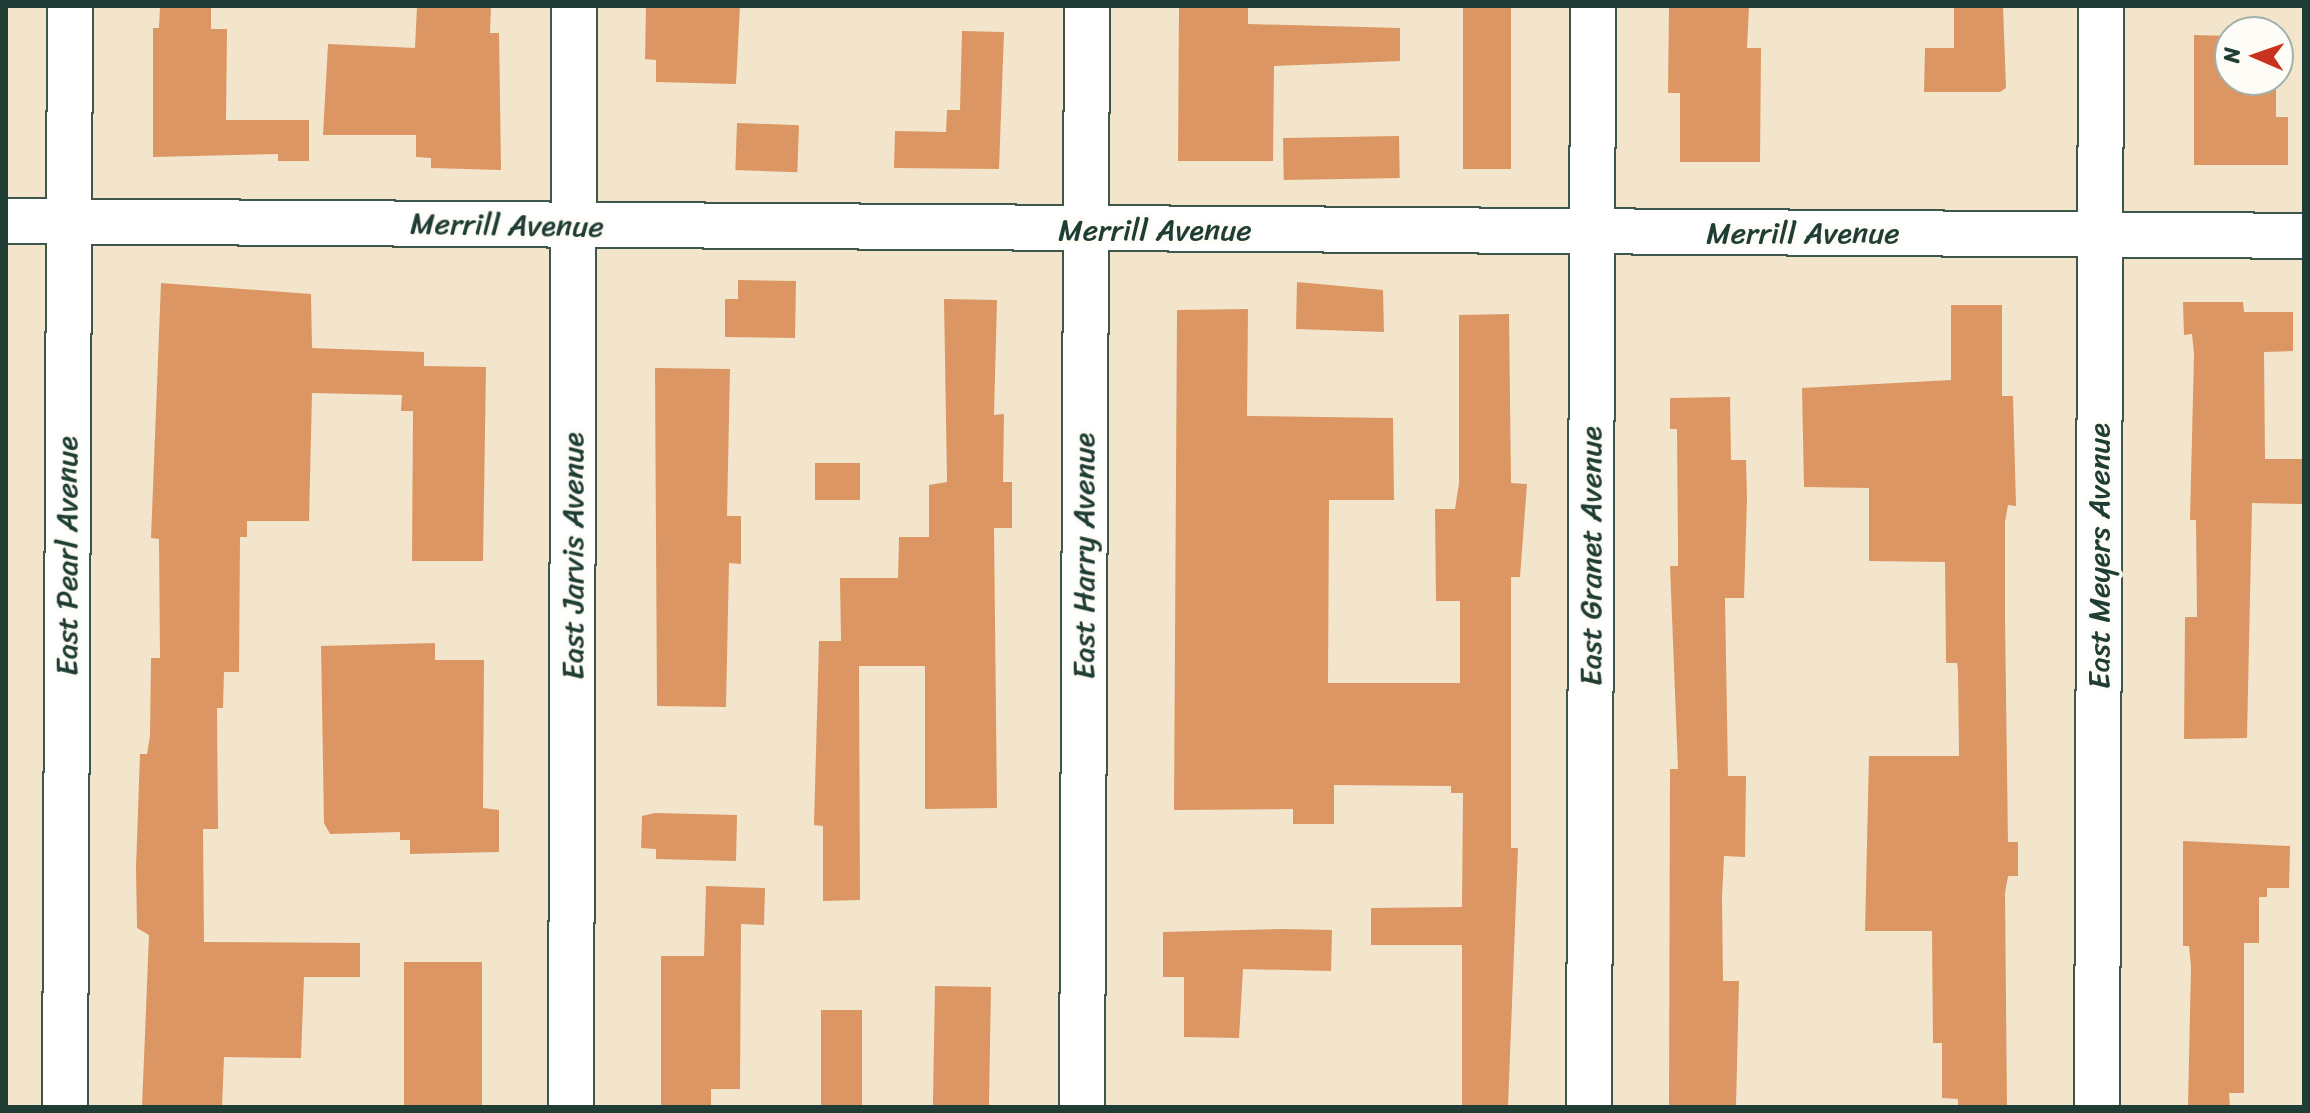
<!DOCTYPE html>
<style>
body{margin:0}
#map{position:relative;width:2310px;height:1113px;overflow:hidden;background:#f2e5cb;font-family:Sriracha,sans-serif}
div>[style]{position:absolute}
.building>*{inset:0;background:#dc9663;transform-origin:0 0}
.roads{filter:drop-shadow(2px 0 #3f564b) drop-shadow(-2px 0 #3f564b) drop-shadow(0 2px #3f564b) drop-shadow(0 -2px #3f564b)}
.minor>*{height:44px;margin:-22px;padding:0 22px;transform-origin:22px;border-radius:22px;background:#fff}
span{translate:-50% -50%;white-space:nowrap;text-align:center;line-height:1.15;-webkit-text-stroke:7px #fdfcf7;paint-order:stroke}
.street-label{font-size:30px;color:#1f3d34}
.frame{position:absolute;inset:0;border:8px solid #1f3d34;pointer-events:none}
.north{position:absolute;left:2214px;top:16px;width:80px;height:80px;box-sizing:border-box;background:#fdfcf7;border:2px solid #a4b0a9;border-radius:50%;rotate:272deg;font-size:22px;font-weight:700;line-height:32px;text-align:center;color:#1f3d34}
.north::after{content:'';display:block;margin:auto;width:28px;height:36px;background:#c8321e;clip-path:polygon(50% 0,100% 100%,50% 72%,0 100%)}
</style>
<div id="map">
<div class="building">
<i style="clip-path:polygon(160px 6px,211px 6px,211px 29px,227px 29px,226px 120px,309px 120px,309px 161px,278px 161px,278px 154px,153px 157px,153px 28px,159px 28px)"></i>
<i style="clip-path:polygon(417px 6px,491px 6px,490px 33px,499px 33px,501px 170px,431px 168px,431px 158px,416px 157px,416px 135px,323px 135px,328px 44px,415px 48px)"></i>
<i style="clip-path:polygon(646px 6px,740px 6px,736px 84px,656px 82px,656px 60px,645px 59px)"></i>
<i style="clip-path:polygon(1179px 6px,1248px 6px,1248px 24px,1400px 28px,1400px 61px,1274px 66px,1273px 161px,1178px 161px)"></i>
<i style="left:1463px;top:6px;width:48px;height:163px"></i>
<i style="clip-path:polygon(1669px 6px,1749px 6px,1747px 48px,1761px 48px,1760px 162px,1680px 162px,1680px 93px,1668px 93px)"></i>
<i style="clip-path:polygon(1954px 6px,2003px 6px,2006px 88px,2000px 92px,1924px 92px,1925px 48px,1954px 48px)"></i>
<i style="clip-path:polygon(962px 31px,1004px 32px,999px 169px,894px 168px,895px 131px,946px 132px,947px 110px,960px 110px)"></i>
<i style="clip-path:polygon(2194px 35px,2230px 36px,2230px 80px,2276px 80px,2276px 117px,2288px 117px,2288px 165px,2194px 165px)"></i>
<i style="left:737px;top:123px;width:62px;height:47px;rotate:2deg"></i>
<i style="left:1399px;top:136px;width:42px;height:116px;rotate:89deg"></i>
<i style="clip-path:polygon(738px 280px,796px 281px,795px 338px,725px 337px,725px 299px,738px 299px)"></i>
<i style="clip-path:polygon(1297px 282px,1383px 290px,1384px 332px,1296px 329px)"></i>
<i style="clip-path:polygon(161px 283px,311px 294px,312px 348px,424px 352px,424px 366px,486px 367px,483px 561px,412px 561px,413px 411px,401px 411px,402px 395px,312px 393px,309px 521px,247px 521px,247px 537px,240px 537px,239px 672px,224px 672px,223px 708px,217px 708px,218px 829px,203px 829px,204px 942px,360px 943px,360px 977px,304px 977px,301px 1058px,224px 1057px,222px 1107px,142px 1107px,149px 935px,137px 928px,136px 868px,140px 754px,147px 754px,150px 736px,151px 658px,160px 658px,159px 539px,151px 538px)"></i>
<i style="clip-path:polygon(944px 299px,997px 300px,994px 415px,1004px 414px,1003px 482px,1012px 482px,1012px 528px,994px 528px,997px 808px,925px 809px,925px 666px,859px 666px,860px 900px,823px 901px,823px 826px,814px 825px,819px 641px,841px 641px,840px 578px,898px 578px,899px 537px,929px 537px,929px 485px,947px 482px)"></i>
<i style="clip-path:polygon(2183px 302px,2243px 302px,2244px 312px,2293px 312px,2293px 351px,2264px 352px,2265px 459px,2304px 459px,2304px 504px,2252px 503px,2247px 738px,2184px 739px,2185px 617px,2197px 617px,2196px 520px,2190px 520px,2194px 354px,2192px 334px,2184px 335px)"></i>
<i style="clip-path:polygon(1951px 305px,2002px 305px,2002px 396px,2013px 396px,2016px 506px,2008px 505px,2005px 522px,2005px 618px,2008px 842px,2018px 842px,2018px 876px,2008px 876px,2005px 893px,2007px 1107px,1958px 1107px,1958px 1099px,1942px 1098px,1942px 1043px,1933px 1043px,1932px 931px,1865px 931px,1869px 756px,1959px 756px,1958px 671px,1957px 663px,1946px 663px,1945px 562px,1869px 561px,1869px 488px,1804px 487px,1802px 388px,1951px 380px)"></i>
<i style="clip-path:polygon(1248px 309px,1247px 416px,1393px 418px,1394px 500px,1329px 500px,1328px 683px,1460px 683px,1460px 601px,1436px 601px,1435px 509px,1455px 509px,1459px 483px,1459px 315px,1509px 314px,1511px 483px,1527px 484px,1520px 577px,1511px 577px,1511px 848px,1518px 848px,1508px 1107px,1462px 1107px,1462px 945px,1371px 945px,1371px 908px,1462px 907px,1463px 793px,1451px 793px,1451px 786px,1334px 785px,1334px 824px,1293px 824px,1293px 809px,1174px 810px,1177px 310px)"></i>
<i style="clip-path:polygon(655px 368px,730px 369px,727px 516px,741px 516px,741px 564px,729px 563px,726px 707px,657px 706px)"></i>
<i style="clip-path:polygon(1730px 397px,1731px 460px,1746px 460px,1747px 499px,1744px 598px,1725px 598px,1728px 776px,1746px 776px,1745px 857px,1724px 856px,1722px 897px,1723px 981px,1739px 981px,1736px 1107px,1669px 1107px,1670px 769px,1678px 769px,1670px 566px,1678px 566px,1678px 546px,1677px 429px,1670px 429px,1670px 398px)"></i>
<i style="left:815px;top:463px;width:45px;height:37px"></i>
<i style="clip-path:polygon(435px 643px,435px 660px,484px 660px,483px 808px,499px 810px,499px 852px,410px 854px,410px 840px,400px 840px,400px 832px,330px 834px,324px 823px,321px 646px)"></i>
<i style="clip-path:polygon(655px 813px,737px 815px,736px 861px,656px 859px,656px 849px,641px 848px,642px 816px)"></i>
<i style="clip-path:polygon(2183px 841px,2290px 846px,2289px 888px,2267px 888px,2267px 897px,2259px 897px,2259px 943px,2244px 943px,2244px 1093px,2229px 1093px,2230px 1107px,2188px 1107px,2191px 967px,2189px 946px,2183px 946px)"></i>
<i style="clip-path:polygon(706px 886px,765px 888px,764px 925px,741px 924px,740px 1089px,711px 1089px,711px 1107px,661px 1107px,661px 956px,704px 956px)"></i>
<i style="clip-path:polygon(1284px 929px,1332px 930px,1331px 971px,1243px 969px,1239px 1038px,1184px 1037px,1184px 977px,1163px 977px,1163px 932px)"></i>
<i style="left:404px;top:962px;width:78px;height:145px"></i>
<i style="left:935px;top:986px;width:56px;height:121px;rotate:1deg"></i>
<i style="left:821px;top:1010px;width:41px;height:97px"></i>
</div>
<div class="roads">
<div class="minor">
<i style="left:6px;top:221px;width:2298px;rotate:0.37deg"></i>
<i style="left:65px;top:1107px;width:1101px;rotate:-89.74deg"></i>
<i style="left:571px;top:1107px;width:1101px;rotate:-89.84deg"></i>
<i style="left:1082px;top:1107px;width:1101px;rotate:-89.74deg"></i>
<i style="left:1589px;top:1107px;width:1101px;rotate:-89.79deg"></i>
<i style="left:2097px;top:1107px;width:1101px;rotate:-89.79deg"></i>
</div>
</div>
<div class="street-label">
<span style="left:507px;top:225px;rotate:1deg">Merrill Avenue</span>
<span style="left:1155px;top:230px">Merrill Avenue</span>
<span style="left:1803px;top:233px">Merrill Avenue</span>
<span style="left:67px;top:556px;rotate:-90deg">East Pearl Avenue</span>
<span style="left:573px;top:556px;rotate:-90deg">East Jarvis Avenue</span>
<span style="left:1084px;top:556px;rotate:-90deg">East Harry Avenue</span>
<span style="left:1591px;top:556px;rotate:-90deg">East Granet Avenue</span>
<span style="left:2099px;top:556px;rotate:-90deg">East Meyers Avenue</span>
</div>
<div class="frame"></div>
<div class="north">N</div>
</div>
